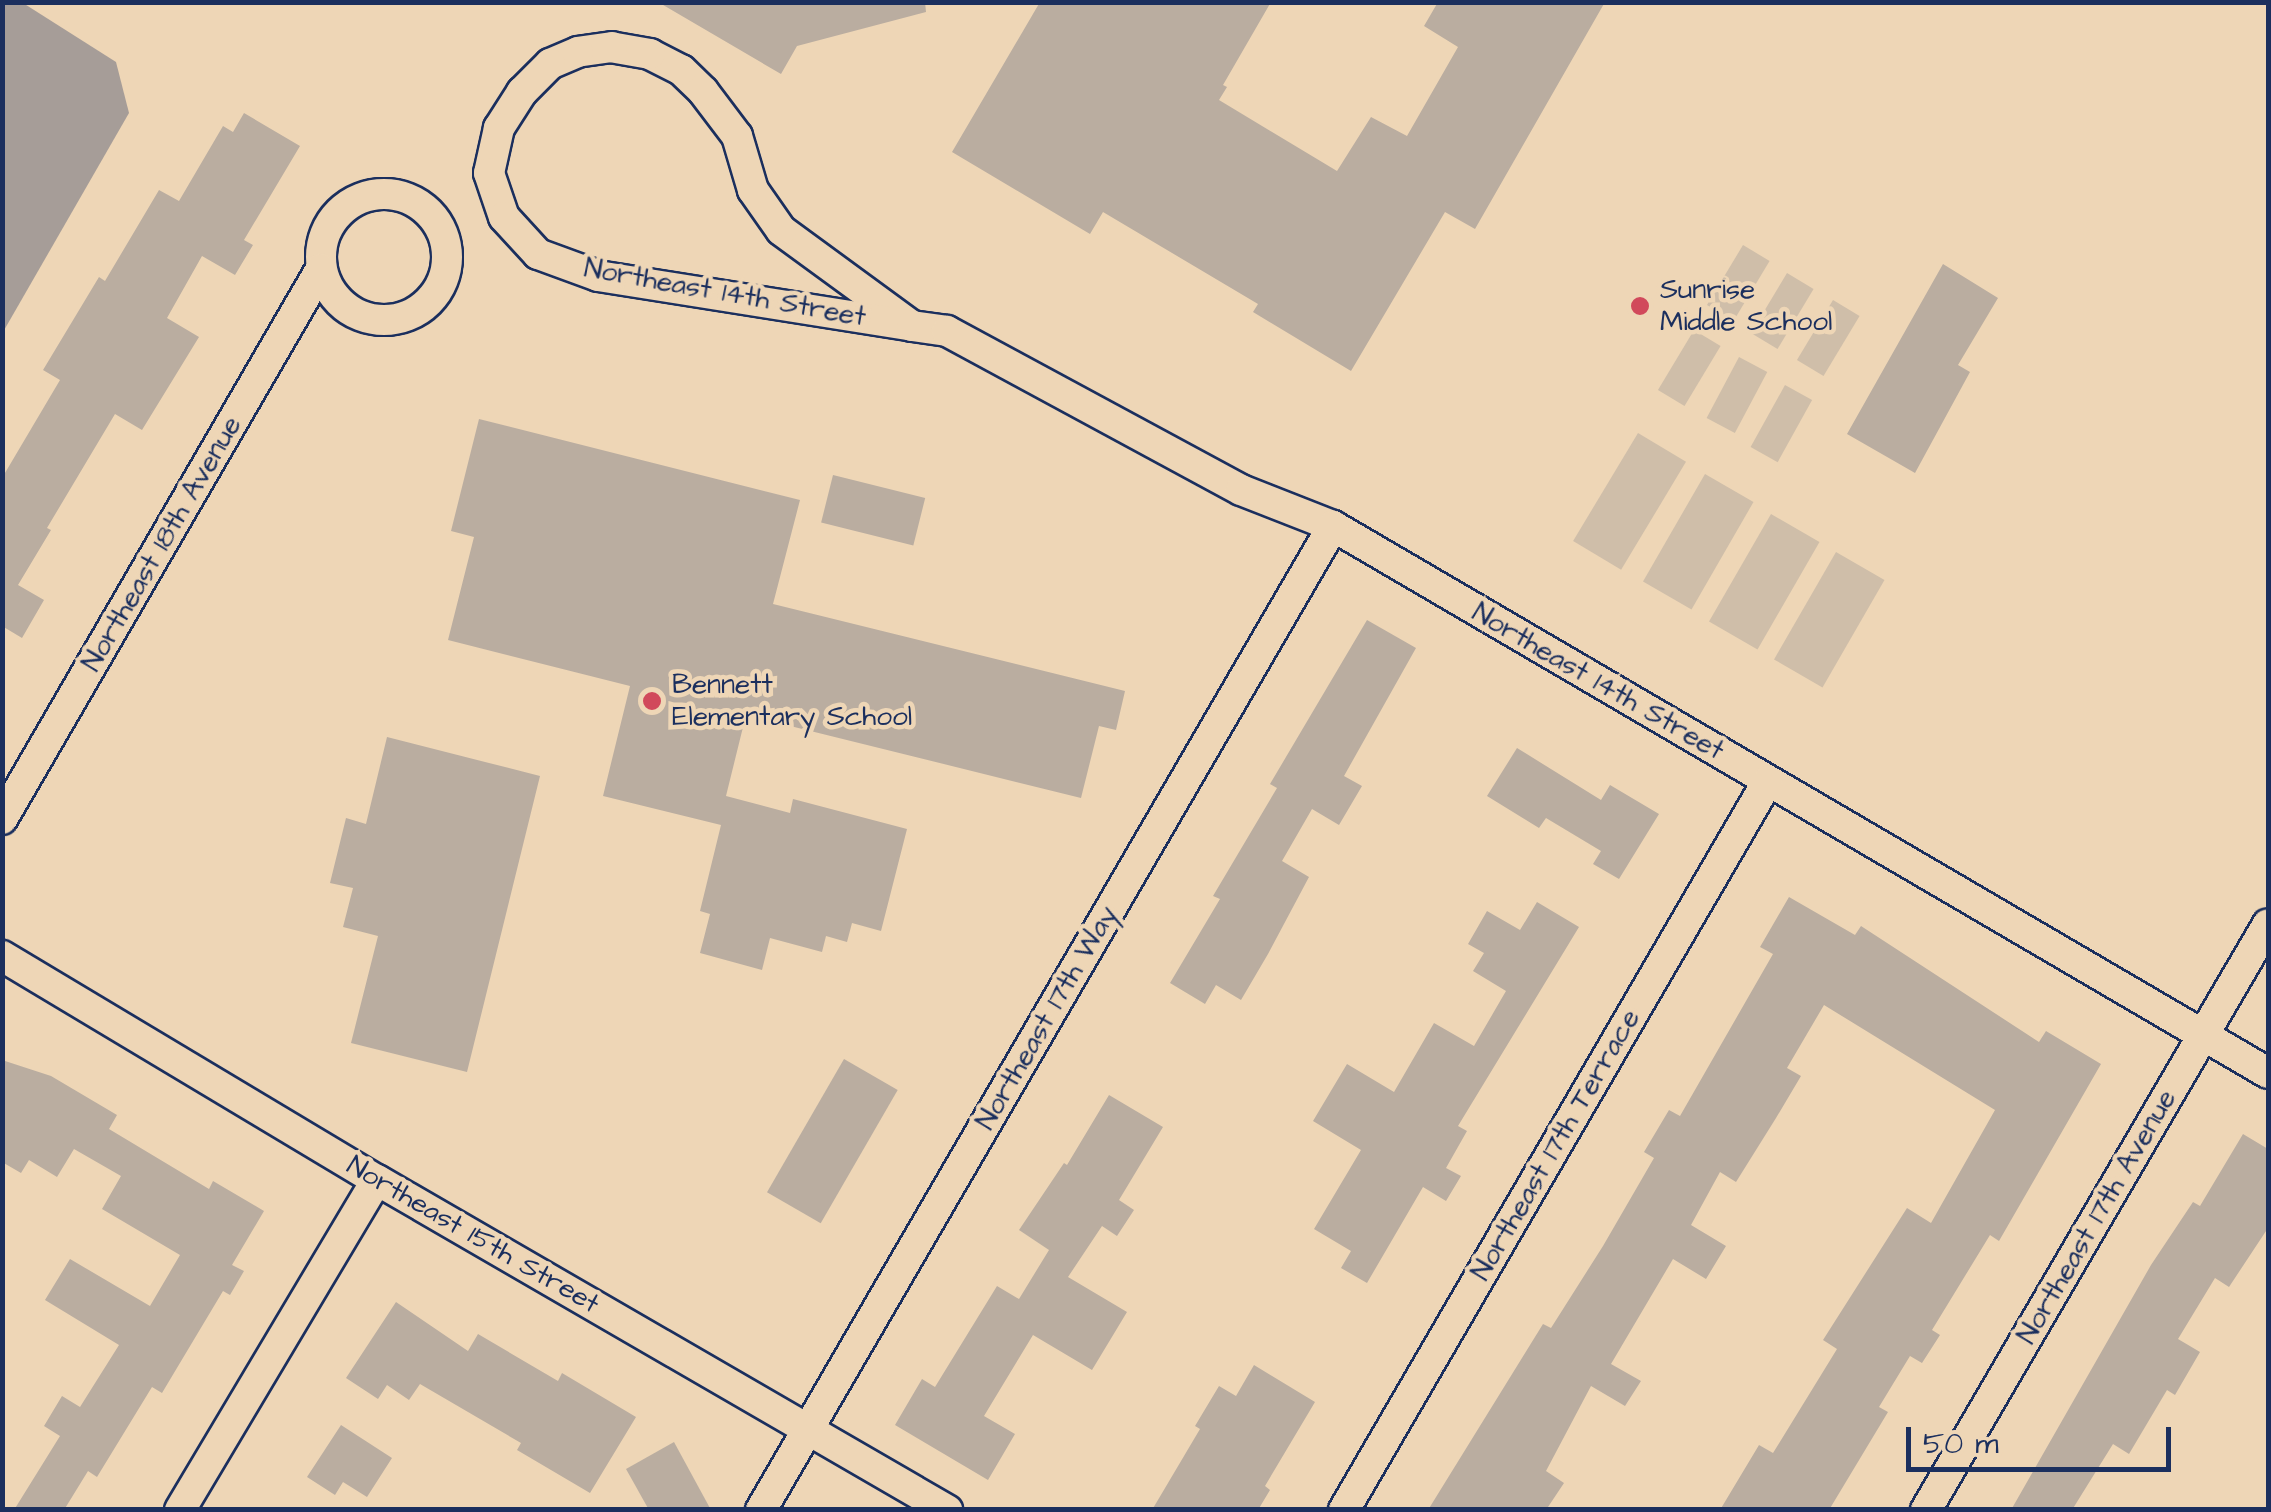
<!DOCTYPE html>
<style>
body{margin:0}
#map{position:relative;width:2271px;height:1512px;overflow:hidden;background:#eed6b6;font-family:"Architects Daughter",sans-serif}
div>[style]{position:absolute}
.green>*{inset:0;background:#cfbea9;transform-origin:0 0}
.water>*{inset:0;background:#a69d98}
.building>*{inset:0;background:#baada0;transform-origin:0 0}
.roads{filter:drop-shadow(2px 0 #1b2f5e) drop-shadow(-2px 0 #1b2f5e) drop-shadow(0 2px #1b2f5e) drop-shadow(0 -2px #1b2f5e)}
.street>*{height:30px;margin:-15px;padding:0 15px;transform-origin:15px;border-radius:15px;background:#eed6b6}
.street>.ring{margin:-15px;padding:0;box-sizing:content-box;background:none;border:30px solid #eed6b6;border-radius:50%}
.dots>*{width:28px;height:28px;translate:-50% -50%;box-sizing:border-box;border:5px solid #eed6b6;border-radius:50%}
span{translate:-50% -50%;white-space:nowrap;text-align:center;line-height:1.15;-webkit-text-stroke:9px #eed6b6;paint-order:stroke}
.poi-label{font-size:28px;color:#1b2f5e}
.left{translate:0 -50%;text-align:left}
.street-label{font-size:28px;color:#1b2f5e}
.frame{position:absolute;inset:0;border:5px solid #1b2f5e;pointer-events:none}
.scale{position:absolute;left:1906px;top:1427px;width:265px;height:45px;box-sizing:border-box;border:5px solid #1b2f5e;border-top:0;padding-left:12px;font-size:30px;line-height:35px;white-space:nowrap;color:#1b2f5e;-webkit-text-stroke:8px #eed6b6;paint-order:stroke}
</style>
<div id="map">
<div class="green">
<i style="left:1743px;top:245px;width:31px;height:70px;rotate:31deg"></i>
<i style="left:1787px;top:273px;width:31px;height:70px;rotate:31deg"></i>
<i style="left:1833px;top:300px;width:31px;height:70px;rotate:31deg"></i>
<i style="left:1694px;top:330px;width:31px;height:70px;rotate:31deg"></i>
<i style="left:1739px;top:357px;width:32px;height:69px;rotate:28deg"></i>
<i style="left:1785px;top:385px;width:31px;height:71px;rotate:29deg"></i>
<i style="left:1638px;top:433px;width:56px;height:126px;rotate:31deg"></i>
<i style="left:1705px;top:474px;width:56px;height:124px;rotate:30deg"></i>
<i style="left:1771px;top:514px;width:56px;height:124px;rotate:30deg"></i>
<i style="left:1836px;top:552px;width:56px;height:124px;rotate:30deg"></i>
</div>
<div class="water">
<i style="clip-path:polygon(3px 2px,23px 3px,116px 62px,129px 113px,3px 332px)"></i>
</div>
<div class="building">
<i style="clip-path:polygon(658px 2px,925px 2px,926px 12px,797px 46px,781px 74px)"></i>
<i style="clip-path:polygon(1040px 2px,1271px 2px,1223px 85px,1227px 87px,1219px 100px,1337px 171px,1371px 117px,1407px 136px,1458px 47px,1424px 26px,1438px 2px,1605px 2px,1475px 229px,1445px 212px,1351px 371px,1253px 312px,1258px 304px,1103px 212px,1090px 234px,952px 152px)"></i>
<i style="clip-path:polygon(244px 113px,300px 146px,244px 240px,253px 245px,235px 275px,202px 256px,167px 318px,199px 337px,142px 430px,115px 414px,47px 528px,51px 530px,18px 585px,44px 600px,22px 638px,2px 626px,2px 478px,60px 380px,43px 370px,99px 277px,105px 281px,159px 190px,179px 201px,223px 126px,233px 132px)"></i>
<i style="clip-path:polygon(1943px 264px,1998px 298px,1958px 365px,1970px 372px,1915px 473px,1847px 434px)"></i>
<i style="clip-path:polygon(479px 419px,800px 500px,773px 604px,1125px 691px,1116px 730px,1099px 726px,1081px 798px,746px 715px,726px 796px,790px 813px,793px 799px,907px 829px,881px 931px,852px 923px,847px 942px,826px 936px,822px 952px,770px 938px,762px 970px,700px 953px,710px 914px,700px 911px,721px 825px,603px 796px,630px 686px,448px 640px,474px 537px,451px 531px)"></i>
<i style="left:833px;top:475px;width:95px;height:49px;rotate:14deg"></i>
<i style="clip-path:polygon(1367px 620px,1416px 648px,1344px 776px,1362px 786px,1339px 825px,1312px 809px,1282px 861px,1309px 877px,1268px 954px,1241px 1000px,1216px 985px,1205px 1004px,1170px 983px,1220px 899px,1213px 896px,1277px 788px,1270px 784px)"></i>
<i style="clip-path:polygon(387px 737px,540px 776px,467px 1072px,351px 1043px,378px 936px,343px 927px,353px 888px,330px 883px,346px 818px,366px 824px)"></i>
<i style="clip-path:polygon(1517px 748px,1601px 800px,1610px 785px,1659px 814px,1619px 879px,1593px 864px,1601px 851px,1546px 818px,1539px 828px,1487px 796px)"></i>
<i style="clip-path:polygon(1789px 897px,1855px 935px,1861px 926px,2039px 1042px,2046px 1031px,2101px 1064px,1999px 1241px,1990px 1235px,1932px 1330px,1940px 1335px,1922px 1363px,1910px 1356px,1879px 1407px,1888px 1412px,1829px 1510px,1720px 1510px,1759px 1445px,1773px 1453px,1837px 1349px,1823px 1340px,1907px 1208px,1931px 1223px,1995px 1110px,1824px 1005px,1787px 1068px,1801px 1076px,1776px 1118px,1736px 1182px,1720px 1172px,1691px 1225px,1726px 1246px,1706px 1279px,1673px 1259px,1611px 1364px,1641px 1381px,1625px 1406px,1591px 1386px,1546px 1471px,1564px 1483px,1546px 1510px,1428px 1510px,1543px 1324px,1551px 1328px,1603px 1246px,1654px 1158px,1644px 1152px,1669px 1110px,1680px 1116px,1773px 954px,1760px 947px)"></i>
<i style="clip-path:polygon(1537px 902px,1579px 927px,1458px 1126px,1467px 1131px,1446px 1168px,1461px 1176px,1446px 1201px,1423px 1187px,1367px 1283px,1341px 1268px,1351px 1251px,1314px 1229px,1361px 1150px,1313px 1121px,1347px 1064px,1394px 1092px,1434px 1023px,1474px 1046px,1506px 991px,1473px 971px,1484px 953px,1468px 944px,1487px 911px,1520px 930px)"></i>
<i style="left:844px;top:1059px;width:62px;height:154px;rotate:30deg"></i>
<i style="clip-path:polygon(2px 1060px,51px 1076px,117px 1115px,109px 1129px,209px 1189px,213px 1181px,264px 1211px,232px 1265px,244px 1271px,230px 1295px,223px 1291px,162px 1393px,152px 1387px,97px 1477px,88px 1471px,64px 1510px,14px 1510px,60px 1436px,44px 1426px,62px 1396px,80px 1407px,119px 1345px,45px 1300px,70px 1259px,150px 1306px,180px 1255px,102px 1209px,121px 1176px,74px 1149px,57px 1177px,29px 1160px,21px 1173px,2px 1162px)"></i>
<i style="clip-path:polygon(1109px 1095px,1163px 1127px,1119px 1200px,1134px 1210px,1117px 1236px,1102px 1226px,1068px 1277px,1127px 1312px,1092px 1370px,1033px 1335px,984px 1416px,1015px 1434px,988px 1480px,895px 1425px,922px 1379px,935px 1387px,997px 1286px,1019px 1299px,1049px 1250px,1019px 1230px,1064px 1163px,1067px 1165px)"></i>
<i style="clip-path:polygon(2243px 1134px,2268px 1149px,2268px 1228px,2229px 1287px,2215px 1278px,2178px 1339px,2200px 1352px,2175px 1395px,2167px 1390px,2129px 1454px,2113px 1444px,2072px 1510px,2011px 1510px,2151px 1265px,2193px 1202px,2200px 1206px)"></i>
<i style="clip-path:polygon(396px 1302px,468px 1351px,478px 1334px,558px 1381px,562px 1373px,636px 1417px,590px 1493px,517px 1450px,521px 1443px,420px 1384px,409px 1400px,387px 1385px,378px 1399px,346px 1378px)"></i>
<i style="clip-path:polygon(1254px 1365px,1315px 1402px,1265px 1486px,1270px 1490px,1258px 1510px,1152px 1510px,1200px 1429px,1195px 1426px,1219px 1386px,1236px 1396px)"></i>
<i style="clip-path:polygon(341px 1425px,392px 1458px,367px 1497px,343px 1482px,335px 1495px,307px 1477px)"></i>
<i style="clip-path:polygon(674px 1442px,711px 1510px,649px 1510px,626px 1469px)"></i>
</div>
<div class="roads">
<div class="street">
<i class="ring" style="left:321px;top:194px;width:96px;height:96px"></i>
<i style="left:912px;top:326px;width:162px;rotate:-143.8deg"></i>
<i style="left:781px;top:230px;width:49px;rotate:-125deg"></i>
<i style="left:753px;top:190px;width:56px;rotate:-106.5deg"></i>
<i style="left:737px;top:136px;width:56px;rotate:-127.1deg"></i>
<i style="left:703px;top:91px;width:30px;rotate:-136deg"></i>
<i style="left:681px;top:70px;width:35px;rotate:-153deg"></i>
<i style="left:650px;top:54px;width:39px;rotate:-170deg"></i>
<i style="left:612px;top:47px;width:34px;rotate:172deg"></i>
<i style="left:578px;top:52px;width:30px;rotate:157deg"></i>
<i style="left:550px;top:64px;width:40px;rotate:135deg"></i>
<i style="left:522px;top:92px;width:43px;rotate:122.6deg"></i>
<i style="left:499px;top:128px;width:46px;rotate:102.5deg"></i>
<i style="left:489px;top:173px;width:46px;rotate:71.2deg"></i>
<i style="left:504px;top:217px;width:50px;rotate:47.4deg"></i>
<i style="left:538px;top:254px;width:64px;rotate:20.1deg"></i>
<i style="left:598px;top:276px;width:318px;rotate:9deg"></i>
<i style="left:912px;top:326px;width:35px;rotate:8deg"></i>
<i style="left:947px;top:331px;width:334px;rotate:28.4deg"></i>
<i style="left:1241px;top:490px;width:99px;rotate:21.4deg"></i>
<i style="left:1333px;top:526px;width:1083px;rotate:30.33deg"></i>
<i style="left:2px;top:819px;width:636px;rotate:-59.89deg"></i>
<i style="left:2px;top:956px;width:437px;rotate:30.9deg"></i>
<i style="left:377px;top:1180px;width:659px;rotate:30.07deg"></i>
<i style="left:180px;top:1510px;width:384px;rotate:-59.2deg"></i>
<i style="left:761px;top:1510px;width:1138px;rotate:-59.83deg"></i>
<i style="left:1344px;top:1510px;width:843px;rotate:-59.82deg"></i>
<i style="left:1926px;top:1510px;width:678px;rotate:-59.73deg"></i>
</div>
</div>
<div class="dots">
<i style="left:1640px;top:306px;background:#d1495b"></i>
<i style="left:652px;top:701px;background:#d1495b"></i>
</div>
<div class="poi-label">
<span class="left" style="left:1660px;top:306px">Sunrise<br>Middle School</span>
<span class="left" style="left:672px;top:701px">Bennett<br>Elementary School</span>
</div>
<div class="street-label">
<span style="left:725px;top:293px;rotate:10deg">Northeast 14th Street</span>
<span style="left:162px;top:544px;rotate:-60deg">Northeast 18th Avenue</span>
<span style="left:1598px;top:682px;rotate:30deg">Northeast 14th Street</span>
<span style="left:1047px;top:1018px;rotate:-60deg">Northeast 17th Way</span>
<span style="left:1556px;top:1145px;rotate:-60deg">Northeast 17th Terrace</span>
<span style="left:2097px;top:1217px;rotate:-60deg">Northeast 17th Avenue</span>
<span style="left:473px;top:1235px;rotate:30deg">Northeast 15th Street</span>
</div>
<div class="frame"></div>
<div class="scale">50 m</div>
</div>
